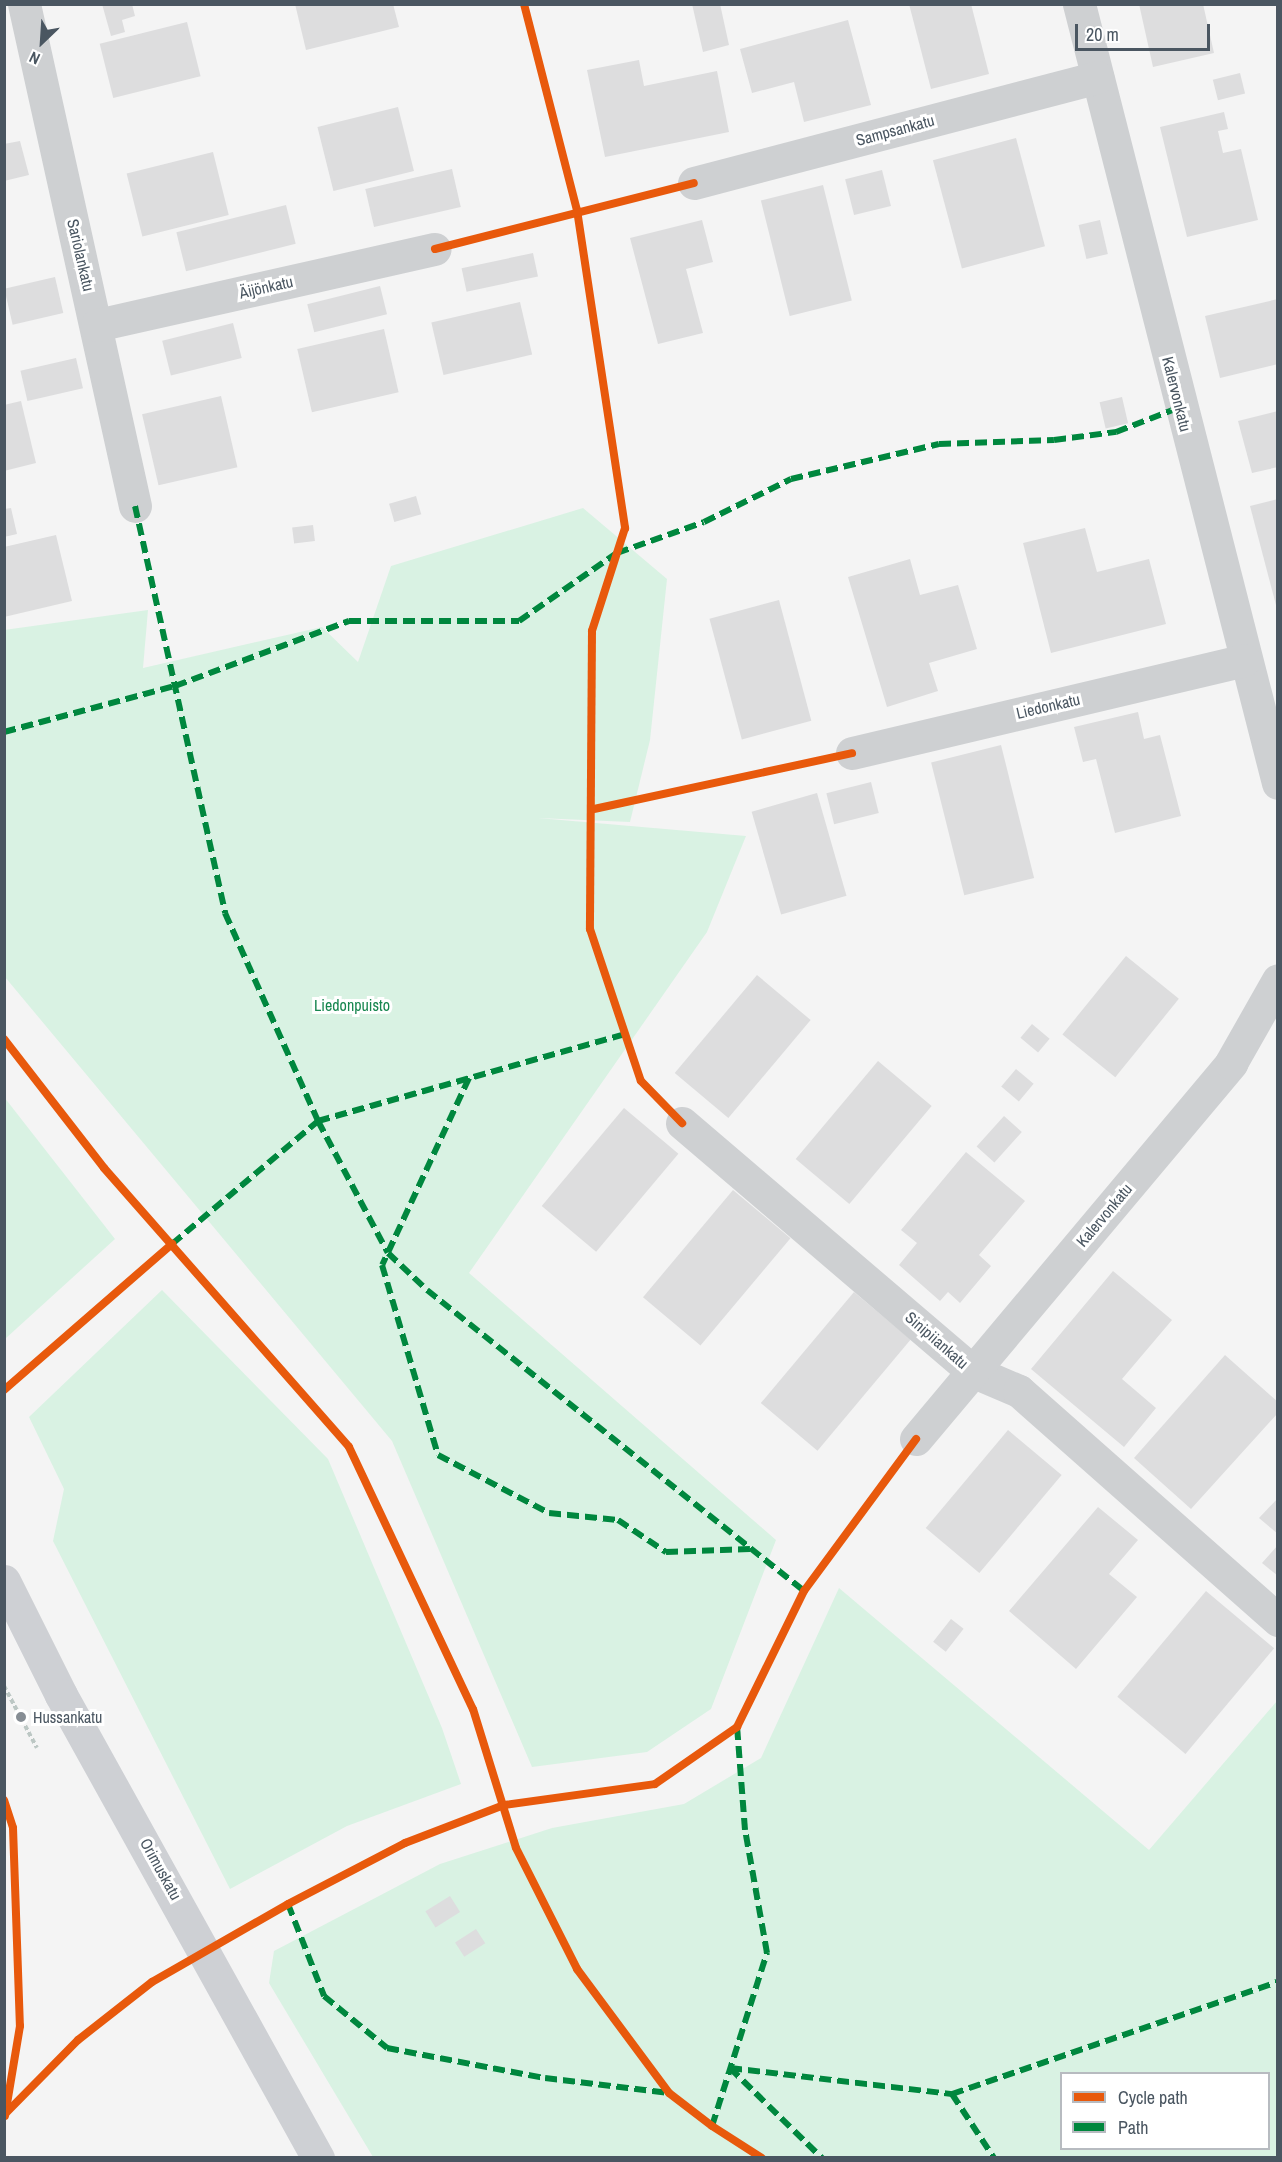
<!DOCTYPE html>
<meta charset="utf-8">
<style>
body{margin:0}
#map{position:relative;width:1282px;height:2162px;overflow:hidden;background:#f4f4f4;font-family:"Archivo Narrow",sans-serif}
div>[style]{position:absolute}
.green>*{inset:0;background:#d9f2e3}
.building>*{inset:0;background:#ddddde;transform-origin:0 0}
.path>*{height:4px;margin-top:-2px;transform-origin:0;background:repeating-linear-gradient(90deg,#bcc7c4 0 4.5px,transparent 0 7.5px)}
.street>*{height:33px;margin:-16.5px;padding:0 16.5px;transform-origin:16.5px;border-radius:16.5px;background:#ced0d2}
.secondary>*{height:33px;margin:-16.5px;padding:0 16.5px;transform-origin:16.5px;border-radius:16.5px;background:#ced0d4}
.quiet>*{height:6px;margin-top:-3px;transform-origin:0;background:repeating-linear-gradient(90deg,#00873e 0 12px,transparent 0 18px)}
.cycleway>*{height:8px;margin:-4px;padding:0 4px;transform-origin:4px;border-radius:4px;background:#e8590c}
.dots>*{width:16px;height:16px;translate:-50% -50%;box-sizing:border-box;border:3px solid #fff;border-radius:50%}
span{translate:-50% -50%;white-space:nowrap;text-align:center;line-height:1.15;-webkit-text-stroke:6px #fff;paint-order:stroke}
.street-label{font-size:16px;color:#4a5661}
.park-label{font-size:16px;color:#17864f}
.poi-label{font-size:16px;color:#4a5661}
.left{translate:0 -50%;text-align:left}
.frame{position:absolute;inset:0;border:6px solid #4a5661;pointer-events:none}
.legend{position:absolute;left:1060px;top:2072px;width:210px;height:78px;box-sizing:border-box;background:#fff;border:2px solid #b7bbc0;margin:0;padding:8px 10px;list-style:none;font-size:18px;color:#4a5661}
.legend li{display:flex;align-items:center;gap:12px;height:30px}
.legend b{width:30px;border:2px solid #b7bbc0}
.north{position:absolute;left:12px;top:12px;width:60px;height:60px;-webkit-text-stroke:4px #fff;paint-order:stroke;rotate:205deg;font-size:16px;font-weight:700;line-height:24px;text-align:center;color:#4a5661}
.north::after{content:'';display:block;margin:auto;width:21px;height:27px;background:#4a5661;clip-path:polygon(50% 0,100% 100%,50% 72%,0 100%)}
.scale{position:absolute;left:1075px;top:24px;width:135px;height:27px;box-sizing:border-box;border:3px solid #4a5661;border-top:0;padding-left:8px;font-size:18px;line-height:21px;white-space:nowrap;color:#4a5661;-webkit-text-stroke:4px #fff;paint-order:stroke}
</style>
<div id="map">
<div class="green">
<i style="clip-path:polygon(583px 508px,667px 579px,650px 740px,630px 822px,538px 818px,746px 836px,707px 932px,469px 1273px,776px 1540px,711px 1709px,647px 1752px,532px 1767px,392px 1441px,5px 977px,4px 630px,148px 610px,143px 668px,322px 627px,358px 662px,391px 566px)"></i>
<i style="clip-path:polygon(4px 1097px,115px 1239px,5px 1339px,4px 1339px)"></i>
<i style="clip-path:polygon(162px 1290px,328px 1459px,442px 1728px,461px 1784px,347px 1826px,230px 1889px,53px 1541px,64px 1489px,29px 1417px)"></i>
<i style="clip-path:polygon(evenodd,839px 1588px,1149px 1850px,1277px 1701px,1277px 2157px,373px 2157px,269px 1983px,274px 1951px,440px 1864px,552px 1828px,684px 1804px,761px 1758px,839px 1588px,1062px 2074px,1268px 2074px,1268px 2148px,1062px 2148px,1062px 2074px)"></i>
</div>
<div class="building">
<i style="clip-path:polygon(102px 4px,132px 4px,135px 16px,122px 20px,125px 32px,111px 36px)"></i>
<i style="clip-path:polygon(295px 4px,393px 4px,399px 27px,306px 50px)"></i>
<i style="clip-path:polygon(692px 4px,720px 4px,729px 45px,703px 52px)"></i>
<i style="clip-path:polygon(909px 4px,971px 4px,989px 74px,931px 89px)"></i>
<i style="clip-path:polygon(1139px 4px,1203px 4px,1214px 53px,1153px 67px)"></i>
<i style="clip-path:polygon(848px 20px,871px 105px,804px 122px,794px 82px,752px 93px,740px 49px)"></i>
<i style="left:187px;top:22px;width:56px;height:90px;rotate:76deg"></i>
<i style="clip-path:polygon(639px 60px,644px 86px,717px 71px,729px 132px,605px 157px,587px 70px)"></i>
<i style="left:1240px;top:73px;width:21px;height:28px;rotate:76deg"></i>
<i style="left:398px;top:107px;width:66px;height:83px;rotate:76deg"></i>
<i style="clip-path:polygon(1224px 112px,1228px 129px,1218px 131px,1223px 153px,1241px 149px,1258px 220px,1187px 237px,1160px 127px)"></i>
<i style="left:1016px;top:138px;width:112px;height:86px;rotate:75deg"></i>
<i style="clip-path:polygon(20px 141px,29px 175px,4px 181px,4px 144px)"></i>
<i style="left:213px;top:152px;width:65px;height:89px;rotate:76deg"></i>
<i style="left:452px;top:169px;width:39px;height:89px;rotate:77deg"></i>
<i style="left:882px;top:170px;width:37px;height:38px;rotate:76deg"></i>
<i style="left:823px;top:185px;width:119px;height:64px;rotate:76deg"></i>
<i style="left:286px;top:205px;width:40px;height:113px;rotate:76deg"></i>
<i style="clip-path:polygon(702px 220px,713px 262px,686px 269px,703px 333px,658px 344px,630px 238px)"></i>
<i style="left:1100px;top:220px;width:35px;height:22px;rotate:77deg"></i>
<i style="left:533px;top:253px;width:24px;height:73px;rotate:78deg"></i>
<i style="left:55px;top:277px;width:37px;height:52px;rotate:77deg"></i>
<i style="left:380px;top:286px;width:29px;height:75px;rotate:76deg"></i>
<i style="clip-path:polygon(1278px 299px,1278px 364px,1220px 378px,1205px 316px)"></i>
<i style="left:520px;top:302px;width:54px;height:91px;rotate:77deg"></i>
<i style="left:233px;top:323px;width:36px;height:73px;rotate:76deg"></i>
<i style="left:384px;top:329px;width:65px;height:89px;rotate:77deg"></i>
<i style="left:76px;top:358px;width:31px;height:57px;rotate:77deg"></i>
<i style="left:221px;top:396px;width:73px;height:81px;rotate:77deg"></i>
<i style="left:1122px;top:397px;width:27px;height:23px;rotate:77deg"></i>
<i style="clip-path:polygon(21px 401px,36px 463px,4px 471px,4px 405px)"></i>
<i style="clip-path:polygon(1278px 411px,1278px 467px,1252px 473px,1238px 421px)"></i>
<i style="left:416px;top:496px;width:19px;height:28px;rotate:74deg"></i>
<i style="clip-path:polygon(1278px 499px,1278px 609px,1277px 609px,1250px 506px)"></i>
<i style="clip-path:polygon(11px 508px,17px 534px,4px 537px,4px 509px)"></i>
<i style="left:313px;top:525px;width:16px;height:21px;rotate:83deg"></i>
<i style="clip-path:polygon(1085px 528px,1097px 572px,1149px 559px,1166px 624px,1051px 653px,1023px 543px)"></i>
<i style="clip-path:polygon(56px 535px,72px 601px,4px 617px,4px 547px)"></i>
<i style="clip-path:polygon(910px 559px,920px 595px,958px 585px,977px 649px,929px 663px,938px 691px,887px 707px,848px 577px)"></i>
<i style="left:779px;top:600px;width:125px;height:72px;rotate:75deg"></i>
<i style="clip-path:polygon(1138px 712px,1144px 739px,1160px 735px,1181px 816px,1115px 833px,1096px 759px,1083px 762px,1074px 727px)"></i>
<i style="left:1001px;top:745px;width:137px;height:72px;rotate:76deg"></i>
<i style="left:871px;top:782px;width:32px;height:46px;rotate:76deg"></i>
<i style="left:817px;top:793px;width:107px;height:68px;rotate:74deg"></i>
<i style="left:1126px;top:956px;width:68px;height:101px;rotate:39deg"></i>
<i style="left:757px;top:975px;width:70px;height:128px;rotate:40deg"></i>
<i style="left:1032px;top:1024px;width:23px;height:18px;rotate:40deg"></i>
<i style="left:878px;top:1061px;width:70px;height:128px;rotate:40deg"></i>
<i style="left:1016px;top:1069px;width:23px;height:23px;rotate:40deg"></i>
<i style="left:624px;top:1108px;width:71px;height:128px;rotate:40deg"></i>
<i style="left:1004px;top:1116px;width:24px;height:41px;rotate:42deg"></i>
<i style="clip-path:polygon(966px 1152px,1025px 1201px,979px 1255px,991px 1266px,960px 1303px,948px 1292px,940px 1301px,899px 1265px,917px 1243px,901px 1230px)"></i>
<i style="left:733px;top:1190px;width:75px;height:140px;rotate:40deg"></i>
<i style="clip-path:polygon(1113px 1271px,1172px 1320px,1122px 1379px,1156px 1408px,1124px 1447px,1031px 1369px)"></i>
<i style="left:854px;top:1292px;width:74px;height:145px;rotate:40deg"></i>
<i style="clip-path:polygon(1225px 1355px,1278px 1402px,1278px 1413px,1191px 1509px,1134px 1458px)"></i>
<i style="left:1008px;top:1430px;width:70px;height:128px;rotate:40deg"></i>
<i style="clip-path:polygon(1278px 1498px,1278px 1534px,1259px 1518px)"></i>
<i style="clip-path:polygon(1098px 1507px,1138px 1540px,1109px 1574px,1137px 1597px,1076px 1669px,1009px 1611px)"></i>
<i style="clip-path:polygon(1278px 1545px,1278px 1576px,1262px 1563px)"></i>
<i style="left:1206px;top:1591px;width:89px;height:138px;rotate:40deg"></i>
<i style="left:951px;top:1619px;width:16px;height:29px;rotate:38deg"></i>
<i style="left:450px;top:1896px;width:19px;height:29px;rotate:58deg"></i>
<i style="left:476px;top:1929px;width:17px;height:25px;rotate:57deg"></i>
</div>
<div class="path">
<i style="left:4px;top:1686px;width:70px;rotate:62deg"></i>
</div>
<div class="street">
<i style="left:24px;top:4px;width:514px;rotate:77.53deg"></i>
<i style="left:1079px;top:4px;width:804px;rotate:75.67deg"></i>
<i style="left:694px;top:183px;width:417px;rotate:-14.7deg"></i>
<i style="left:97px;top:325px;width:346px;rotate:-12.7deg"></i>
<i style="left:852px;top:753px;width:403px;rotate:-13.3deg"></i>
<i style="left:682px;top:1123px;width:382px;rotate:40.5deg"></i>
<i style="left:972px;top:1371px;width:51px;rotate:23.1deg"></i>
<i style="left:1019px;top:1391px;width:346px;rotate:41.5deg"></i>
<i style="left:916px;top:1439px;width:491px;rotate:-50deg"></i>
<i style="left:1231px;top:1063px;width:95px;rotate:-60.5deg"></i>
</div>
<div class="secondary">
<i style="left:4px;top:1581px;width:127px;rotate:63.4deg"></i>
<i style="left:61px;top:1695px;width:530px;rotate:60.97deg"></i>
</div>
<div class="quiet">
<i style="left:135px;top:506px;width:417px;rotate:77.5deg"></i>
<i style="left:225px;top:913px;width:228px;rotate:65.9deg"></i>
<i style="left:318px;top:1121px;width:149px;rotate:62.1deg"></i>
<i style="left:388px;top:1253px;width:54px;rotate:43.5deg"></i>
<i style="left:427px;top:1290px;width:482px;rotate:38.6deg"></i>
<i style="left:4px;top:732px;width:177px;rotate:-15.1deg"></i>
<i style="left:175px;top:686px;width:186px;rotate:-20.5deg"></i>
<i style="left:349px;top:621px;width:170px"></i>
<i style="left:519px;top:621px;width:119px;rotate:-34.8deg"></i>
<i style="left:617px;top:553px;width:92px;rotate:-19.6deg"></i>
<i style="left:704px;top:522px;width:97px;rotate:-26.3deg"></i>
<i style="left:791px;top:479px;width:152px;rotate:-13.3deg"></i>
<i style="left:939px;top:444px;width:115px;rotate:-2deg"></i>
<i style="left:1054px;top:440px;width:63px;rotate:-7.4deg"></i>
<i style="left:1116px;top:432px;width:69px;rotate:-21.3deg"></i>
<i style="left:469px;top:1078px;width:206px;rotate:114.9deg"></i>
<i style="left:382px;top:1265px;width:198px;rotate:73.6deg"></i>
<i style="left:438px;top:1455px;width:125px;rotate:27.6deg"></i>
<i style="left:549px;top:1513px;width:69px;rotate:5.8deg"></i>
<i style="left:618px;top:1520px;width:58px;rotate:33.7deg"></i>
<i style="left:666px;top:1552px;width:84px;rotate:-2deg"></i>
<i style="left:172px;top:1244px;width:191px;rotate:-40.1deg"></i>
<i style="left:318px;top:1121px;width:319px;rotate:-15.8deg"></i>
<i style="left:288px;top:1904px;width:99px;rotate:68.6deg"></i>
<i style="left:324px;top:1996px;width:82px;rotate:39.5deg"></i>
<i style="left:387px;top:2048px;width:161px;rotate:10.8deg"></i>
<i style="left:545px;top:2078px;width:125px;rotate:6.9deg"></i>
<i style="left:730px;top:2068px;width:224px;rotate:6.7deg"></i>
<i style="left:952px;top:2094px;width:345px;rotate:-19deg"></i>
<i style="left:730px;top:2068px;width:129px;rotate:44.4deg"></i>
<i style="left:952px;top:2094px;width:77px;rotate:56.7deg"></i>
<i style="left:712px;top:2126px;width:182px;rotate:-72.4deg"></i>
<i style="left:767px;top:1953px;width:125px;rotate:-100.1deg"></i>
<i style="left:745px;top:1830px;width:103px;rotate:-94.4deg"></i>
</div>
<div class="cycleway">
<i style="left:524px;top:4px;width:213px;rotate:75.6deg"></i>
<i style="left:577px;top:210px;width:322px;rotate:81.4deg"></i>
<i style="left:625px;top:528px;width:108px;rotate:107.8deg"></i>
<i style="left:592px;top:631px;width:298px;rotate:90.4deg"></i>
<i style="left:590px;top:929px;width:160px;rotate:71.5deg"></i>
<i style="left:641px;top:1081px;width:59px;rotate:45.7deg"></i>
<i style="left:435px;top:249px;width:267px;rotate:-14.3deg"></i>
<i style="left:594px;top:809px;width:264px;rotate:-12.2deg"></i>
<i style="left:4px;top:1039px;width:163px;rotate:52.2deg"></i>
<i style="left:104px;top:1168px;width:371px;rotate:48.7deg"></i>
<i style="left:349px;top:1447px;width:290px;rotate:64.7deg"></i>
<i style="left:473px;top:1709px;width:145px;rotate:72.8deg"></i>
<i style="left:516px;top:1848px;width:136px;rotate:63.2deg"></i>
<i style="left:577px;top:1969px;width:154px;rotate:53.4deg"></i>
<i style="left:669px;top:2093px;width:54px;rotate:37.5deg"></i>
<i style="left:712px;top:2126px;width:59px;rotate:32.6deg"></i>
<i style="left:4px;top:1390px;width:223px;rotate:-41deg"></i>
<i style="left:4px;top:1800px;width:29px;rotate:72deg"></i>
<i style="left:13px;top:1828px;width:198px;rotate:88deg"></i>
<i style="left:20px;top:2026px;width:91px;rotate:99.5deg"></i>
<i style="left:4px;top:2115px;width:105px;rotate:-45.4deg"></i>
<i style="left:78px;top:2040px;width:94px;rotate:-38.1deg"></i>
<i style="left:152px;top:1982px;width:157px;rotate:-29.8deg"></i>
<i style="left:288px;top:1904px;width:132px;rotate:-27.5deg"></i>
<i style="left:405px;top:1843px;width:106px;rotate:-21deg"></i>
<i style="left:504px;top:1805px;width:152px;rotate:-7.9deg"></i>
<i style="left:655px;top:1784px;width:100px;rotate:-34.8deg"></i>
<i style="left:737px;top:1727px;width:152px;rotate:-63.8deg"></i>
<i style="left:804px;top:1591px;width:189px;rotate:-53.6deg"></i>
</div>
<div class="dots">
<i style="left:21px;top:1717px;background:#868d94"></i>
</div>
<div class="street-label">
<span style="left:895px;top:130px;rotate:-15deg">Sampsankatu</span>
<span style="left:81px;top:255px;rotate:77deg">Sariolankatu</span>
<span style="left:266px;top:287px;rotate:-13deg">Äijönkatu</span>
<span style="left:1177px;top:394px;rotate:76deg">Kalervonkatu</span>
<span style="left:1048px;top:706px;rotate:-13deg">Liedonkatu</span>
<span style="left:1104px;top:1215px;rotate:-50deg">Kalervonkatu</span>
<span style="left:937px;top:1340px;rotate:41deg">Sinipiiankatu</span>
<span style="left:161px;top:1869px;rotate:61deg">Orimuskatu</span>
</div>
<div class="park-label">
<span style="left:352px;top:1005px">Liedonpuisto</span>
</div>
<div class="poi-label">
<span class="left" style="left:33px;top:1717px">Hussankatu</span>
</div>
<div class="frame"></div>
<ul class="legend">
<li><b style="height:8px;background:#e8590c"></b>Cycle path</li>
<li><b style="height:8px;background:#00873e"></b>Path</li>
</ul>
<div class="north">N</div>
<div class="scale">20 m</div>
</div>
